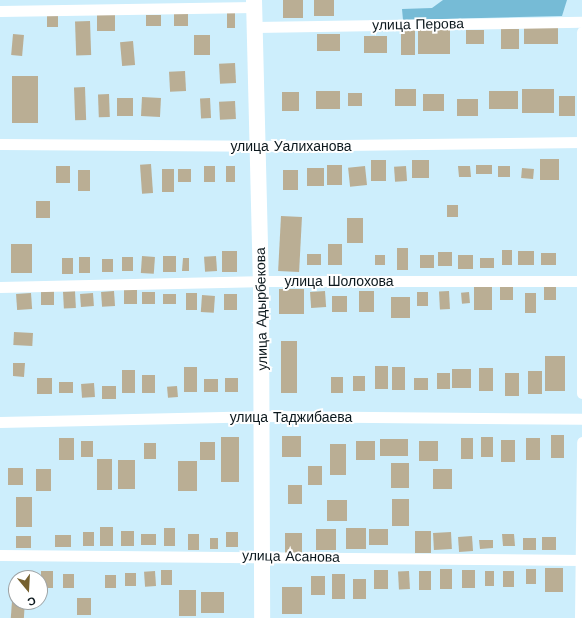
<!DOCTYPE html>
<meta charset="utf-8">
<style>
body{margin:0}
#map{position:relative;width:582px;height:618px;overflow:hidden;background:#cdeefc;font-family:"Work Sans",sans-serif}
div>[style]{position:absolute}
.forest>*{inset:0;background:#76bbd6}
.building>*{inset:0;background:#baae94;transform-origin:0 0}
.street>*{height:11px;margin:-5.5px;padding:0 5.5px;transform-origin:5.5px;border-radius:5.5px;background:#fff}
.secondary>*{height:16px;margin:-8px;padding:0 8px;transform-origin:8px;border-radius:8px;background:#fff}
span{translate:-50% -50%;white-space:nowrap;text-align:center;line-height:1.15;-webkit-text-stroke:4px #fff;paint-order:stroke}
.street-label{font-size:14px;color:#0c181d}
.north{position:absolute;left:8px;top:570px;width:40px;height:40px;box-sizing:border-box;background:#fff;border:1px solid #9ea3a5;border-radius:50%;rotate:162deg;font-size:11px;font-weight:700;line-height:16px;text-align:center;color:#0c181d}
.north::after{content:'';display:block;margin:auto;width:14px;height:18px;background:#766130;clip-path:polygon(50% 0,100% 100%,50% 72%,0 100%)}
</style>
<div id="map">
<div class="forest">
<i style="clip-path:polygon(443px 0,567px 0,562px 16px,403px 20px,402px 9px,432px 8px)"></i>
</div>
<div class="building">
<i style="left:283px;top:0;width:20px;height:18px"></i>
<i style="left:314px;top:0;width:20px;height:16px"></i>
<i style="left:188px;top:12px;width:14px;height:14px;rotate:90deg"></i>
<i style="left:227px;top:13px;width:8px;height:15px"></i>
<i style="left:47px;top:15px;width:11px;height:12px"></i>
<i style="left:97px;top:15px;width:18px;height:16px"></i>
<i style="left:146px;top:15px;width:15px;height:11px"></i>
<i style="left:90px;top:21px;width:34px;height:15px;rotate:88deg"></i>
<i style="left:524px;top:28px;width:34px;height:16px"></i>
<i style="left:501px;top:29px;width:18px;height:20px"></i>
<i style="left:401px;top:30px;width:14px;height:25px"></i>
<i style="left:418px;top:30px;width:32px;height:24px"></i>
<i style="left:466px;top:30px;width:18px;height:14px"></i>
<i style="left:13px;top:34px;width:11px;height:21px;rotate:5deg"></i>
<i style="left:317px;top:34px;width:23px;height:17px"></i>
<i style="left:194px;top:35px;width:16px;height:20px"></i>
<i style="left:364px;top:36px;width:23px;height:17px"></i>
<i style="left:133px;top:41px;width:24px;height:13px;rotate:85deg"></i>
<i style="left:235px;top:63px;width:20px;height:16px;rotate:87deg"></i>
<i style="left:185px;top:71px;width:20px;height:16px;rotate:87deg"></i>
<i style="left:12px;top:76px;width:26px;height:47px"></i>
<i style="left:85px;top:87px;width:33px;height:11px;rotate:88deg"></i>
<i style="left:395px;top:89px;width:21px;height:17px"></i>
<i style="left:554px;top:89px;width:24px;height:32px;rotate:90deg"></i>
<i style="left:316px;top:91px;width:24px;height:18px"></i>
<i style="left:489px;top:91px;width:29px;height:18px"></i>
<i style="left:282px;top:92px;width:17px;height:19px"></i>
<i style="left:348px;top:93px;width:14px;height:13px"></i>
<i style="left:109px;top:94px;width:23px;height:11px;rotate:88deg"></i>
<i style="left:423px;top:94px;width:21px;height:17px"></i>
<i style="left:559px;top:96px;width:16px;height:20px"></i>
<i style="left:142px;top:97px;width:19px;height:19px;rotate:3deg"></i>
<i style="left:117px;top:98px;width:16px;height:18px"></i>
<i style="left:210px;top:98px;width:20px;height:10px;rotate:87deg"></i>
<i style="left:457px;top:99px;width:21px;height:17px"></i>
<i style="left:235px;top:101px;width:18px;height:16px;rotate:87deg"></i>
<i style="left:540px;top:159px;width:19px;height:21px"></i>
<i style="left:371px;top:160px;width:15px;height:21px"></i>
<i style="left:412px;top:160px;width:17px;height:18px"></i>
<i style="left:151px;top:164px;width:29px;height:11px;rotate:86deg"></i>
<i style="left:327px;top:165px;width:15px;height:20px"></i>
<i style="left:492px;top:165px;width:9px;height:16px;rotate:90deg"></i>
<i style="left:56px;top:166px;width:14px;height:17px"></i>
<i style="left:204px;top:166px;width:11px;height:16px"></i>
<i style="left:226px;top:166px;width:9px;height:16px"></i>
<i style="left:365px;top:166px;width:19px;height:17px;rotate:84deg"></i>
<i style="left:406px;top:166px;width:15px;height:12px;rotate:86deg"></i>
<i style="clip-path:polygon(458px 166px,470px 166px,471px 177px,459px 177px)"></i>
<i style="left:498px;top:166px;width:12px;height:11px"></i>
<i style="left:307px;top:168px;width:17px;height:18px"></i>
<i style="left:522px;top:168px;width:12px;height:10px;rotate:5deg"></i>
<i style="left:162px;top:169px;width:12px;height:23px"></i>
<i style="left:178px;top:169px;width:13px;height:13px"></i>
<i style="left:78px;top:170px;width:12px;height:21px"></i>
<i style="left:283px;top:170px;width:15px;height:20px"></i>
<i style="left:36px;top:201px;width:14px;height:17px"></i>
<i style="left:447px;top:205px;width:11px;height:12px"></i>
<i style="left:281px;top:216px;width:21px;height:55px;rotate:3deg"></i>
<i style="left:347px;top:218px;width:16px;height:25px"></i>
<i style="left:11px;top:244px;width:21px;height:29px"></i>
<i style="left:342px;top:244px;width:21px;height:14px;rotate:90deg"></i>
<i style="left:397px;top:248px;width:11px;height:22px"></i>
<i style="left:502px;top:250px;width:10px;height:15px"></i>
<i style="left:222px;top:251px;width:15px;height:21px"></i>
<i style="left:518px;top:251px;width:16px;height:14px"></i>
<i style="left:452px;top:252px;width:14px;height:14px;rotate:90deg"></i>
<i style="left:541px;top:253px;width:15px;height:12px"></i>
<i style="left:307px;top:254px;width:14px;height:11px"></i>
<i style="left:375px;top:255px;width:10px;height:10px"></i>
<i style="left:420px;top:255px;width:14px;height:13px"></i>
<i style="left:458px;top:255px;width:15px;height:14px"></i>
<i style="left:142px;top:256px;width:13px;height:17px;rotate:4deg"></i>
<i style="left:176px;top:256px;width:16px;height:13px;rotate:90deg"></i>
<i style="left:216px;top:256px;width:15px;height:12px;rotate:86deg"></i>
<i style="left:79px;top:257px;width:11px;height:16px"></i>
<i style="left:122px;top:257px;width:11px;height:14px"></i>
<i style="left:62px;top:258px;width:11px;height:16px"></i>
<i style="clip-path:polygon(183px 258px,189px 258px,189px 271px,182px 271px)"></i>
<i style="left:480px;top:258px;width:14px;height:10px"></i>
<i style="left:102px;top:259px;width:11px;height:13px"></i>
<i style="left:474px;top:285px;width:18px;height:25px"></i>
<i style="left:500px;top:285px;width:13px;height:15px"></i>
<i style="left:544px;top:286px;width:12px;height:14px"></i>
<i style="left:279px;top:289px;width:25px;height:25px"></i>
<i style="left:124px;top:290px;width:13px;height:14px"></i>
<i style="left:41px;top:291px;width:13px;height:14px"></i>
<i style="left:75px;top:291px;width:17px;height:12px;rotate:87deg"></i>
<i style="left:114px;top:291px;width:15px;height:13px;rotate:86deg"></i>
<i style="left:325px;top:291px;width:16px;height:15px;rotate:86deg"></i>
<i style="left:359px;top:291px;width:15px;height:21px"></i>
<i style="left:449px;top:291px;width:18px;height:10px;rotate:87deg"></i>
<i style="left:155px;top:292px;width:12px;height:13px;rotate:90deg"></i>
<i style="left:417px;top:292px;width:11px;height:14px"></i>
<i style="left:469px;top:292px;width:11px;height:8px;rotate:85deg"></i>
<i style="left:31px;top:293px;width:16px;height:15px;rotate:86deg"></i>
<i style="left:93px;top:293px;width:13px;height:13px;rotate:86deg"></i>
<i style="left:186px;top:293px;width:11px;height:17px"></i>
<i style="left:525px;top:293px;width:11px;height:20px"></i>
<i style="left:163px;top:294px;width:13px;height:10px"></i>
<i style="left:224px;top:294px;width:13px;height:16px"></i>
<i style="left:202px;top:295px;width:13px;height:17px;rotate:4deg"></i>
<i style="left:332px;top:296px;width:15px;height:16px"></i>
<i style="left:410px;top:297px;width:21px;height:19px;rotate:90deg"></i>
<i style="left:14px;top:332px;width:19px;height:13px;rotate:3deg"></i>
<i style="left:281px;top:341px;width:16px;height:52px"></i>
<i style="left:545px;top:356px;width:20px;height:35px"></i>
<i style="clip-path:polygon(13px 363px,25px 363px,24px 377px,13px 376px)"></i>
<i style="left:388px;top:366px;width:23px;height:13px;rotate:90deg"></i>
<i style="left:184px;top:367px;width:13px;height:25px"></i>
<i style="left:392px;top:367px;width:13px;height:23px"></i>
<i style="left:479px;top:368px;width:14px;height:23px"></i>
<i style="left:452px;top:369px;width:19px;height:19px"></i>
<i style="left:122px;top:370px;width:13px;height:23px"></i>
<i style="left:528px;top:371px;width:14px;height:23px"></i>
<i style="left:437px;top:373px;width:13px;height:16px"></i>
<i style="left:505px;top:373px;width:14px;height:23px"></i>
<i style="left:142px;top:375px;width:13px;height:18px"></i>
<i style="left:353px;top:376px;width:12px;height:15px"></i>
<i style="left:331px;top:377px;width:12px;height:16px"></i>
<i style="left:37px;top:378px;width:15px;height:16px"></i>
<i style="left:225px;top:378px;width:13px;height:14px"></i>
<i style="left:414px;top:378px;width:14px;height:12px"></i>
<i style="left:204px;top:379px;width:14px;height:13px"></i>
<i style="left:59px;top:382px;width:14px;height:11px"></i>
<i style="left:94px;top:383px;width:14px;height:13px;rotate:86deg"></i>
<i style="left:116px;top:386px;width:13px;height:14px;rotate:90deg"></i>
<i style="left:177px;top:386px;width:11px;height:10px;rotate:85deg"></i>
<i style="left:551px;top:435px;width:13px;height:23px"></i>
<i style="left:282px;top:436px;width:19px;height:21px"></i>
<i style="left:221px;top:437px;width:18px;height:45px"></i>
<i style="left:481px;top:437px;width:12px;height:20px"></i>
<i style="left:59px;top:438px;width:15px;height:22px"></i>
<i style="left:461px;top:438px;width:12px;height:21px"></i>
<i style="left:526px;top:438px;width:14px;height:22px"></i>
<i style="left:408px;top:439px;width:17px;height:28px;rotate:90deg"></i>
<i style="left:501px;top:440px;width:14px;height:22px"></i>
<i style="left:81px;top:441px;width:12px;height:16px"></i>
<i style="left:356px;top:441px;width:19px;height:19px"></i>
<i style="left:419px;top:441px;width:19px;height:20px"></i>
<i style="left:215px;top:442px;width:18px;height:15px;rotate:90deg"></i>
<i style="left:144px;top:443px;width:12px;height:16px"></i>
<i style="left:346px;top:444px;width:31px;height:16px;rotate:90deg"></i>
<i style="left:97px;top:459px;width:15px;height:31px"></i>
<i style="left:118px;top:460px;width:17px;height:29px"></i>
<i style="left:178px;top:461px;width:19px;height:30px"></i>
<i style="left:409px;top:463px;width:25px;height:18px;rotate:90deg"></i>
<i style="left:308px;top:466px;width:14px;height:19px"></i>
<i style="left:8px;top:468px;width:15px;height:17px"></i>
<i style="left:36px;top:469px;width:15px;height:22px"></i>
<i style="left:452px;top:469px;width:20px;height:19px;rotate:90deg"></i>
<i style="left:288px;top:485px;width:14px;height:19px"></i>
<i style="left:16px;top:497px;width:16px;height:30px"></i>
<i style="left:392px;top:499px;width:17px;height:27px"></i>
<i style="left:347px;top:500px;width:21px;height:20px;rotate:90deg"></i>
<i style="left:100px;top:527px;width:13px;height:19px"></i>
<i style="left:164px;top:528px;width:11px;height:18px"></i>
<i style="left:346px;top:528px;width:20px;height:21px"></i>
<i style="left:316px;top:529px;width:20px;height:21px"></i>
<i style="left:369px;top:529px;width:19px;height:16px"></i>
<i style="left:121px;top:531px;width:13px;height:15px"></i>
<i style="left:431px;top:531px;width:22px;height:16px;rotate:90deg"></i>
<i style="left:83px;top:532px;width:11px;height:14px"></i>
<i style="left:226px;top:532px;width:12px;height:15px"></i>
<i style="left:451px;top:532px;width:17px;height:18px;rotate:87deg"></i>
<i style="left:285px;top:533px;width:17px;height:20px"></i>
<i style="left:141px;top:534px;width:15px;height:11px"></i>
<i style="left:188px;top:534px;width:11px;height:16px"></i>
<i style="clip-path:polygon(502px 534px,514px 534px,515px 546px,503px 546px)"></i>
<i style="left:55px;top:535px;width:16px;height:12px"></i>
<i style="left:31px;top:536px;width:12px;height:15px;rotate:90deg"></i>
<i style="left:472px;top:536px;width:15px;height:14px;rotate:86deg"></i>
<i style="left:542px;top:537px;width:14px;height:13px"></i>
<i style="left:210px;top:538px;width:8px;height:11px"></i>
<i style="left:523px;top:538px;width:13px;height:12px"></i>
<i style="clip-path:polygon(479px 540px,493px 540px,493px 548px,480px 549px)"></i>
<i style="left:545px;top:568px;width:18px;height:24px"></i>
<i style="left:440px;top:569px;width:12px;height:20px"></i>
<i style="left:526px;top:569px;width:10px;height:15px"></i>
<i style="left:172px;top:570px;width:15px;height:11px;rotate:90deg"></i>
<i style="left:374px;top:570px;width:14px;height:19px"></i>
<i style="left:462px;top:570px;width:13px;height:18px"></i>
<i style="left:41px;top:571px;width:12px;height:17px"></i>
<i style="left:155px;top:571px;width:15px;height:11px;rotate:86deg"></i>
<i style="left:409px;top:571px;width:18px;height:11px;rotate:87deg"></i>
<i style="left:419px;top:571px;width:12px;height:19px"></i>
<i style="left:485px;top:571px;width:9px;height:15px"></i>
<i style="left:503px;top:571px;width:11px;height:16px"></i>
<i style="left:125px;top:573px;width:11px;height:13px"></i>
<i style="left:63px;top:574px;width:11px;height:14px"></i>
<i style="left:332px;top:574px;width:13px;height:25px"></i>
<i style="left:105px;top:575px;width:11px;height:13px"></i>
<i style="left:311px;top:576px;width:14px;height:19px"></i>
<i style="left:353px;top:579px;width:13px;height:20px"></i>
<i style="left:282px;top:587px;width:20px;height:27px"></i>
<i style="left:179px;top:590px;width:17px;height:26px"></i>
<i style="left:201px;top:592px;width:23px;height:21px"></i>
<i style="left:77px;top:598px;width:14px;height:17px"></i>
<i style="left:12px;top:601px;width:13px;height:17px;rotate:4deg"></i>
</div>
<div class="street">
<i style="left:0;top:11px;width:254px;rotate:-0.9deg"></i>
<i style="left:255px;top:27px;width:327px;rotate:-0.9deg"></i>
<i style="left:582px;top:32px;width:361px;rotate:90deg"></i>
<i style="left:0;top:144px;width:256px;rotate:0.4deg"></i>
<i style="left:256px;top:146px;width:326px;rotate:-0.7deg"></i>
<i style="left:0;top:287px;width:261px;rotate:-1.3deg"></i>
<i style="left:261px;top:281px;width:321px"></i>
<i style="left:0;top:422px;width:262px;rotate:-1.3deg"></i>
<i style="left:262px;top:416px;width:320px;rotate:0.5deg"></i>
<i style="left:0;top:555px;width:582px;rotate:0.49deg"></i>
<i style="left:580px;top:618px;width:176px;rotate:-89.3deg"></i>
</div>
<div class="secondary">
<i style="left:254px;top:0;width:281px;rotate:88.6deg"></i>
<i style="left:261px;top:281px;width:337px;rotate:89.8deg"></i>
</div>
<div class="street-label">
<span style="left:418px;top:24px;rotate:-1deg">улица Перова</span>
<span style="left:291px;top:146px">улица Уалиханова</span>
<span style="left:339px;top:281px">улица Шолохова</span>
<span style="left:261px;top:309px;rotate:-91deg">улица Адырбекова</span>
<span style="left:291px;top:417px">улица Таджибаева</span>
<span style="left:291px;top:556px;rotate:1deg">улица Асанова</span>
</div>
<div class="north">С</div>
</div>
